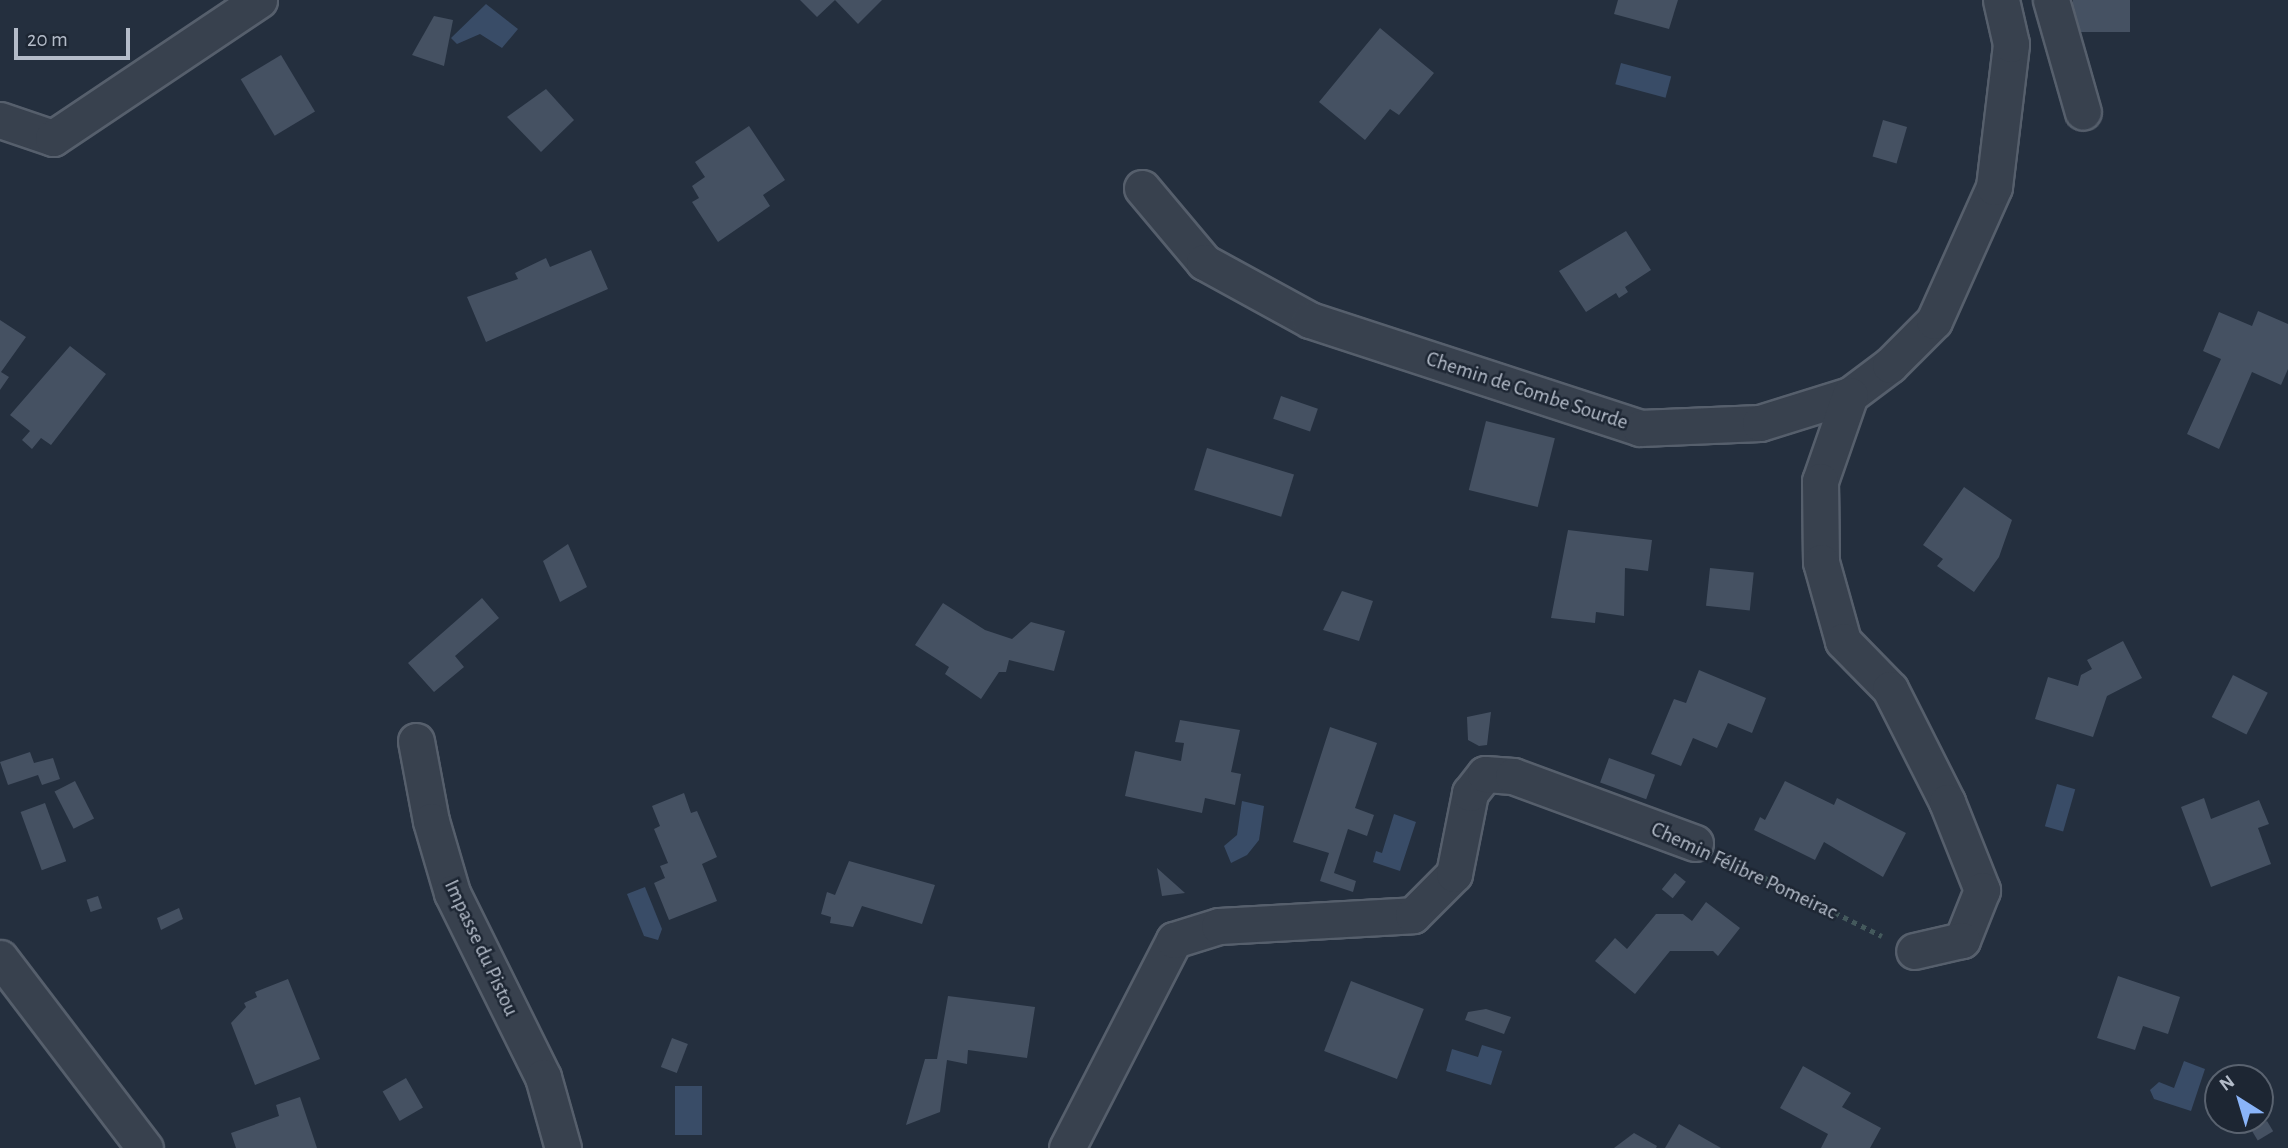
<!DOCTYPE html>
<meta charset="utf-8">
<style>
body{margin:0}
#map{position:relative;width:2288px;height:1148px;overflow:hidden;background:#242f3e;font-family:"Alegreya Sans",sans-serif}
div>[style]{position:absolute}
.water>*{inset:0;background:#394c67;transform-origin:0 0}
.building>*{inset:0;background:#455162;transform-origin:0 0}
.path>*{height:4.5px;margin-top:-2.25px;transform-origin:0;background:repeating-linear-gradient(90deg,#44595c 0 5px,transparent 0 10px)}
.roads{filter:drop-shadow(2px 0 #565f6c) drop-shadow(-2px 0 #565f6c) drop-shadow(0 2px #565f6c) drop-shadow(0 -2px #565f6c)}
.minor>*{height:35px;margin:-17.5px;padding:0 17.5px;transform-origin:17.5px;border-radius:17.5px;background:#38414e}
span{translate:-50% -50%;white-space:nowrap;text-align:center;line-height:1.15;-webkit-text-stroke:5px #1d2633;paint-order:stroke}
.street-label{font-size:21px;color:#b4bcc9}
.north{position:absolute;left:2204px;top:1064px;width:70px;height:70px;box-sizing:border-box;background:#1d2633;border:2px solid #59626f;border-radius:50%;rotate:323deg;font-size:19px;font-weight:700;line-height:28px;text-align:center;color:#b4bcc9}
.north::after{content:'';display:block;margin:auto;width:24px;height:32px;background:#8ab4f8;clip-path:polygon(50% 0,100% 100%,50% 72%,0 100%)}
.scale{position:absolute;left:14px;top:28px;width:116px;height:32px;box-sizing:border-box;border:4px solid #b4bcc9;border-top:0;padding-left:9px;font-size:21px;line-height:24px;white-space:nowrap;color:#b4bcc9;-webkit-text-stroke:5px #1d2633;paint-order:stroke}
</style>
<div id="map">
<div class="water">
<i style="clip-path:polygon(486px 4px,518px 29px,502px 48px,480px 34px,457px 44px,451px 38px)"></i>
<i style="left:1621px;top:63px;width:52px;height:22px;rotate:15deg"></i>
<i style="left:2057px;top:784px;width:19px;height:44px;rotate:16deg"></i>
<i style="clip-path:polygon(1242px 801px,1264px 806px,1259px 840px,1247px 855px,1231px 863px,1224px 846px,1237px 835px)"></i>
<i style="clip-path:polygon(1394px 814px,1416px 822px,1400px 871px,1373px 862px,1376px 851px,1382px 853px)"></i>
<i style="clip-path:polygon(645px 887px,662px 929px,658px 940px,644px 936px,627px 894px)"></i>
<i style="clip-path:polygon(1482px 1045px,1502px 1051px,1491px 1085px,1446px 1071px,1452px 1049px,1478px 1057px)"></i>
<i style="clip-path:polygon(2184px 1061px,2205px 1069px,2191px 1111px,2154px 1099px,2150px 1090px,2159px 1082px,2174px 1088px)"></i>
<i style="left:675px;top:1086px;width:27px;height:49px"></i>
</div>
<div class="building">
<i style="clip-path:polygon(800px 0,835px 0,817px 17px)"></i>
<i style="clip-path:polygon(835px 0,882px 0,858px 24px)"></i>
<i style="clip-path:polygon(1618px 0,1678px 0,1669px 29px,1614px 14px)"></i>
<i style="left:2073px;top:0;width:57px;height:32px"></i>
<i style="clip-path:polygon(434px 16px,453px 20px,444px 66px,412px 55px)"></i>
<i style="clip-path:polygon(1380px 28px,1434px 73px,1399px 115px,1390px 109px,1365px 140px,1319px 102px)"></i>
<i style="left:281px;top:55px;width:66px;height:47px;rotate:59deg"></i>
<i style="clip-path:polygon(546px 89px,574px 120px,541px 152px,507px 117px)"></i>
<i style="left:1883px;top:120px;width:25px;height:38px;rotate:16deg"></i>
<i style="clip-path:polygon(749px 126px,785px 180px,763px 195px,770px 206px,718px 242px,692px 202px,699px 198px,692px 186px,705px 177px,695px 162px)"></i>
<i style="clip-path:polygon(1626px 231px,1651px 270px,1625px 287px,1628px 292px,1619px 298px,1616px 293px,1586px 312px,1559px 271px)"></i>
<i style="clip-path:polygon(591px 250px,608px 289px,486px 342px,467px 297px,518px 279px,515px 273px,546px 258px,550px 267px)"></i>
<i style="clip-path:polygon(2258px 311px,2288px 324px,2288px 369px,2281px 385px,2252px 372px,2219px 449px,2187px 434px,2221px 359px,2203px 351px,2219px 312px,2252px 326px)"></i>
<i style="clip-path:polygon(0 320px,26px 337px,1px 372px,9px 377px,0 390px)"></i>
<i style="clip-path:polygon(70px 346px,106px 374px,51px 445px,41px 438px,32px 449px,22px 440px,30px 431px,10px 415px)"></i>
<i style="left:1281px;top:396px;width:39px;height:24px;rotate:19deg"></i>
<i style="left:1486px;top:421px;width:71px;height:71px;rotate:14deg"></i>
<i style="left:1207px;top:448px;width:91px;height:44px;rotate:17deg"></i>
<i style="clip-path:polygon(1964px 487px,2012px 520px,1999px 557px,1974px 592px,1937px 566px,1943px 559px,1923px 545px)"></i>
<i style="clip-path:polygon(1568px 530px,1652px 540px,1648px 571px,1625px 568px,1624px 616px,1596px 612px,1595px 623px,1551px 618px)"></i>
<i style="clip-path:polygon(568px 544px,587px 587px,560px 602px,543px 561px)"></i>
<i style="left:1710px;top:568px;width:44px;height:38px;rotate:6deg"></i>
<i style="clip-path:polygon(1342px 591px,1373px 601px,1359px 641px,1323px 630px)"></i>
<i style="clip-path:polygon(482px 598px,499px 618px,455px 656px,464px 667px,434px 692px,408px 663px)"></i>
<i style="clip-path:polygon(943px 603px,985px 630px,1012px 639px,1031px 622px,1065px 631px,1054px 671px,1009px 660px,1006px 672px,999px 672px,981px 699px,945px 674px,949px 667px,915px 645px)"></i>
<i style="clip-path:polygon(2123px 641px,2142px 678px,2107px 696px,2093px 737px,2035px 719px,2048px 677px,2078px 686px,2081px 675px,2092px 669px,2087px 660px)"></i>
<i style="clip-path:polygon(1699px 670px,1766px 698px,1752px 733px,1728px 723px,1717px 748px,1693px 738px,1681px 766px,1651px 754px,1674px 699px,1686px 703px)"></i>
<i style="left:2233px;top:675px;width:39px;height:47px;rotate:27deg"></i>
<i style="clip-path:polygon(1491px 712px,1487px 745px,1479px 746px,1468px 740px,1467px 717px)"></i>
<i style="clip-path:polygon(1180px 720px,1240px 730px,1231px 772px,1241px 774px,1235px 805px,1205px 798px,1202px 813px,1125px 796px,1135px 751px,1181px 761px,1184px 743px,1175px 742px)"></i>
<i style="clip-path:polygon(1330px 727px,1377px 743px,1355px 808px,1374px 815px,1367px 836px,1348px 829px,1334px 873px,1356px 881px,1353px 892px,1320px 881px,1329px 853px,1293px 842px)"></i>
<i style="clip-path:polygon(30px 752px,34px 763px,53px 758px,60px 779px,42px 785px,38px 775px,8px 785px,0 762px)"></i>
<i style="left:1609px;top:758px;width:49px;height:26px;rotate:20deg"></i>
<i style="left:75px;top:781px;width:42px;height:23px;rotate:63deg"></i>
<i style="clip-path:polygon(1785px 781px,1834px 805px,1837px 798px,1906px 833px,1883px 877px,1824px 842px,1815px 860px,1754px 830px,1760px 817px,1765px 820px)"></i>
<i style="clip-path:polygon(684px 793px,691px 813px,697px 811px,717px 857px,702px 864px,717px 901px,669px 920px,654px 883px,665px 878px,660px 866px,668px 863px,654px 829px,660px 826px,652px 806px)"></i>
<i style="clip-path:polygon(2204px 798px,2211px 819px,2259px 800px,2269px 824px,2258px 828px,2271px 864px,2211px 887px,2181px 807px)"></i>
<i style="left:45px;top:803px;width:62px;height:26px;rotate:70deg"></i>
<i style="clip-path:polygon(849px 861px,935px 885px,922px 924px,862px 906px,853px 927px,830px 923px,831px 917px,821px 914px,827px 892px,835px 895px)"></i>
<i style="clip-path:polygon(1157px 868px,1185px 893px,1162px 896px)"></i>
<i style="left:1675px;top:873px;width:14px;height:21px;rotate:39deg"></i>
<i style="left:98px;top:896px;width:13px;height:12px;rotate:72deg"></i>
<i style="clip-path:polygon(1706px 902px,1740px 928px,1718px 956px,1713px 951px,1670px 951px,1635px 994px,1595px 961px,1615px 938px,1627px 949px,1656px 914px,1683px 914px,1692px 921px)"></i>
<i style="clip-path:polygon(179px 908px,183px 919px,161px 930px,157px 918px)"></i>
<i style="clip-path:polygon(2118px 976px,2180px 997px,2168px 1034px,2143px 1026px,2135px 1050px,2097px 1038px)"></i>
<i style="clip-path:polygon(288px 979px,320px 1059px,255px 1085px,231px 1023px,246px 1007px,244px 1003px,257px 997px,255px 992px)"></i>
<i style="left:1351px;top:981px;width:78px;height:75px;rotate:21deg"></i>
<i style="clip-path:polygon(948px 996px,1035px 1007px,1027px 1058px,968px 1050px,967px 1064px,947px 1060px,940px 1112px,906px 1125px,925px 1059px,937px 1059px)"></i>
<i style="clip-path:polygon(1486px 1009px,1511px 1017px,1504px 1034px,1465px 1020px,1468px 1012px)"></i>
<i style="left:672px;top:1038px;width:17px;height:31px;rotate:21deg"></i>
<i style="clip-path:polygon(1803px 1066px,1851px 1093px,1842px 1107px,1881px 1128px,1870px 1148px,1821px 1148px,1828px 1134px,1780px 1108px)"></i>
<i style="left:406px;top:1078px;width:34px;height:27px;rotate:60deg"></i>
<i style="clip-path:polygon(300px 1097px,317px 1148px,236px 1148px,231px 1133px,279px 1116px,276px 1105px)"></i>
<i style="left:2267px;top:1121px;width:12px;height:18px;rotate:59deg"></i>
<i style="clip-path:polygon(1679px 1124px,1721px 1148px,1665px 1148px)"></i>
<i style="clip-path:polygon(1634px 1133px,1657px 1146px,1656px 1148px,1614px 1148px)"></i>
</div>
<div class="path">
<i style="left:1727px;top:859px;width:173px;rotate:26.4deg"></i>
</div>
<div class="roads">
<div class="minor">
<i style="left:2051px;top:0;width:116px;rotate:74.1deg"></i>
<i style="left:0;top:120px;width:56px;rotate:18.8deg"></i>
<i style="left:53px;top:138px;width:248px;rotate:-33.8deg"></i>
<i style="left:1142px;top:188px;width:97px;rotate:50deg"></i>
<i style="left:1204px;top:262px;width:121px;rotate:28.7deg"></i>
<i style="left:1310px;top:320px;width:347px;rotate:18.1deg"></i>
<i style="left:1640px;top:428px;width:120px;rotate:-2.4deg"></i>
<i style="left:1760px;top:423px;width:94px;rotate:-17.3deg"></i>
<i style="left:1850px;top:395px;width:50px;rotate:-36.9deg"></i>
<i style="left:1890px;top:365px;width:62px;rotate:-45deg"></i>
<i style="left:1934px;top:321px;width:147px;rotate:-65.9deg"></i>
<i style="left:1994px;top:187px;width:144px;rotate:-83.2deg"></i>
<i style="left:2011px;top:44px;width:45px;rotate:-102.8deg"></i>
<i style="left:1850px;top:395px;width:91px;rotate:109.2deg"></i>
<i style="left:1820px;top:481px;width:81px;rotate:89.3deg"></i>
<i style="left:1821px;top:562px;width:82px;rotate:74.4deg"></i>
<i style="left:1843px;top:641px;width:67px;rotate:45.6deg"></i>
<i style="left:1890px;top:689px;width:127px;rotate:63.2deg"></i>
<i style="left:1947px;top:802px;width:95px;rotate:68.3deg"></i>
<i style="left:1982px;top:890px;width:54px;rotate:111.8deg"></i>
<i style="left:1962px;top:940px;width:49px;rotate:167.1deg"></i>
<i style="left:416px;top:741px;width:81px;rotate:79.4deg"></i>
<i style="left:431px;top:821px;width:75px;rotate:73.7deg"></i>
<i style="left:452px;top:893px;width:205px;rotate:63.7deg"></i>
<i style="left:543px;top:1077px;width:74px;rotate:74.3deg"></i>
<i style="left:0;top:958px;width:239px;rotate:52.7deg"></i>
<i style="left:1067px;top:1148px;width:234px;rotate:-62.8deg"></i>
<i style="left:1174px;top:940px;width:47px;rotate:-17.3deg"></i>
<i style="left:1219px;top:926px;width:194px;rotate:-3.2deg"></i>
<i style="left:1413px;top:915px;width:58px;rotate:-45deg"></i>
<i style="left:1454px;top:874px;width:83px;rotate:-78.8deg"></i>
<i style="left:1470px;top:793px;width:24px;rotate:-52deg"></i>
<i style="left:1485px;top:774px;width:28px;rotate:4deg"></i>
<i style="left:1513px;top:776px;width:194px;rotate:20.2deg"></i>
</div>
</div>
<div class="street-label">
<span style="left:1527px;top:391px;rotate:18deg">Chemin de Combe Sourde</span>
<span style="left:1744px;top:871px;rotate:25deg">Chemin Félibre Pomeirac</span>
<span style="left:481px;top:948px;rotate:65deg">Impasse du Pistou</span>
</div>
<div class="north">N</div>
<div class="scale">20 m</div>
</div>
